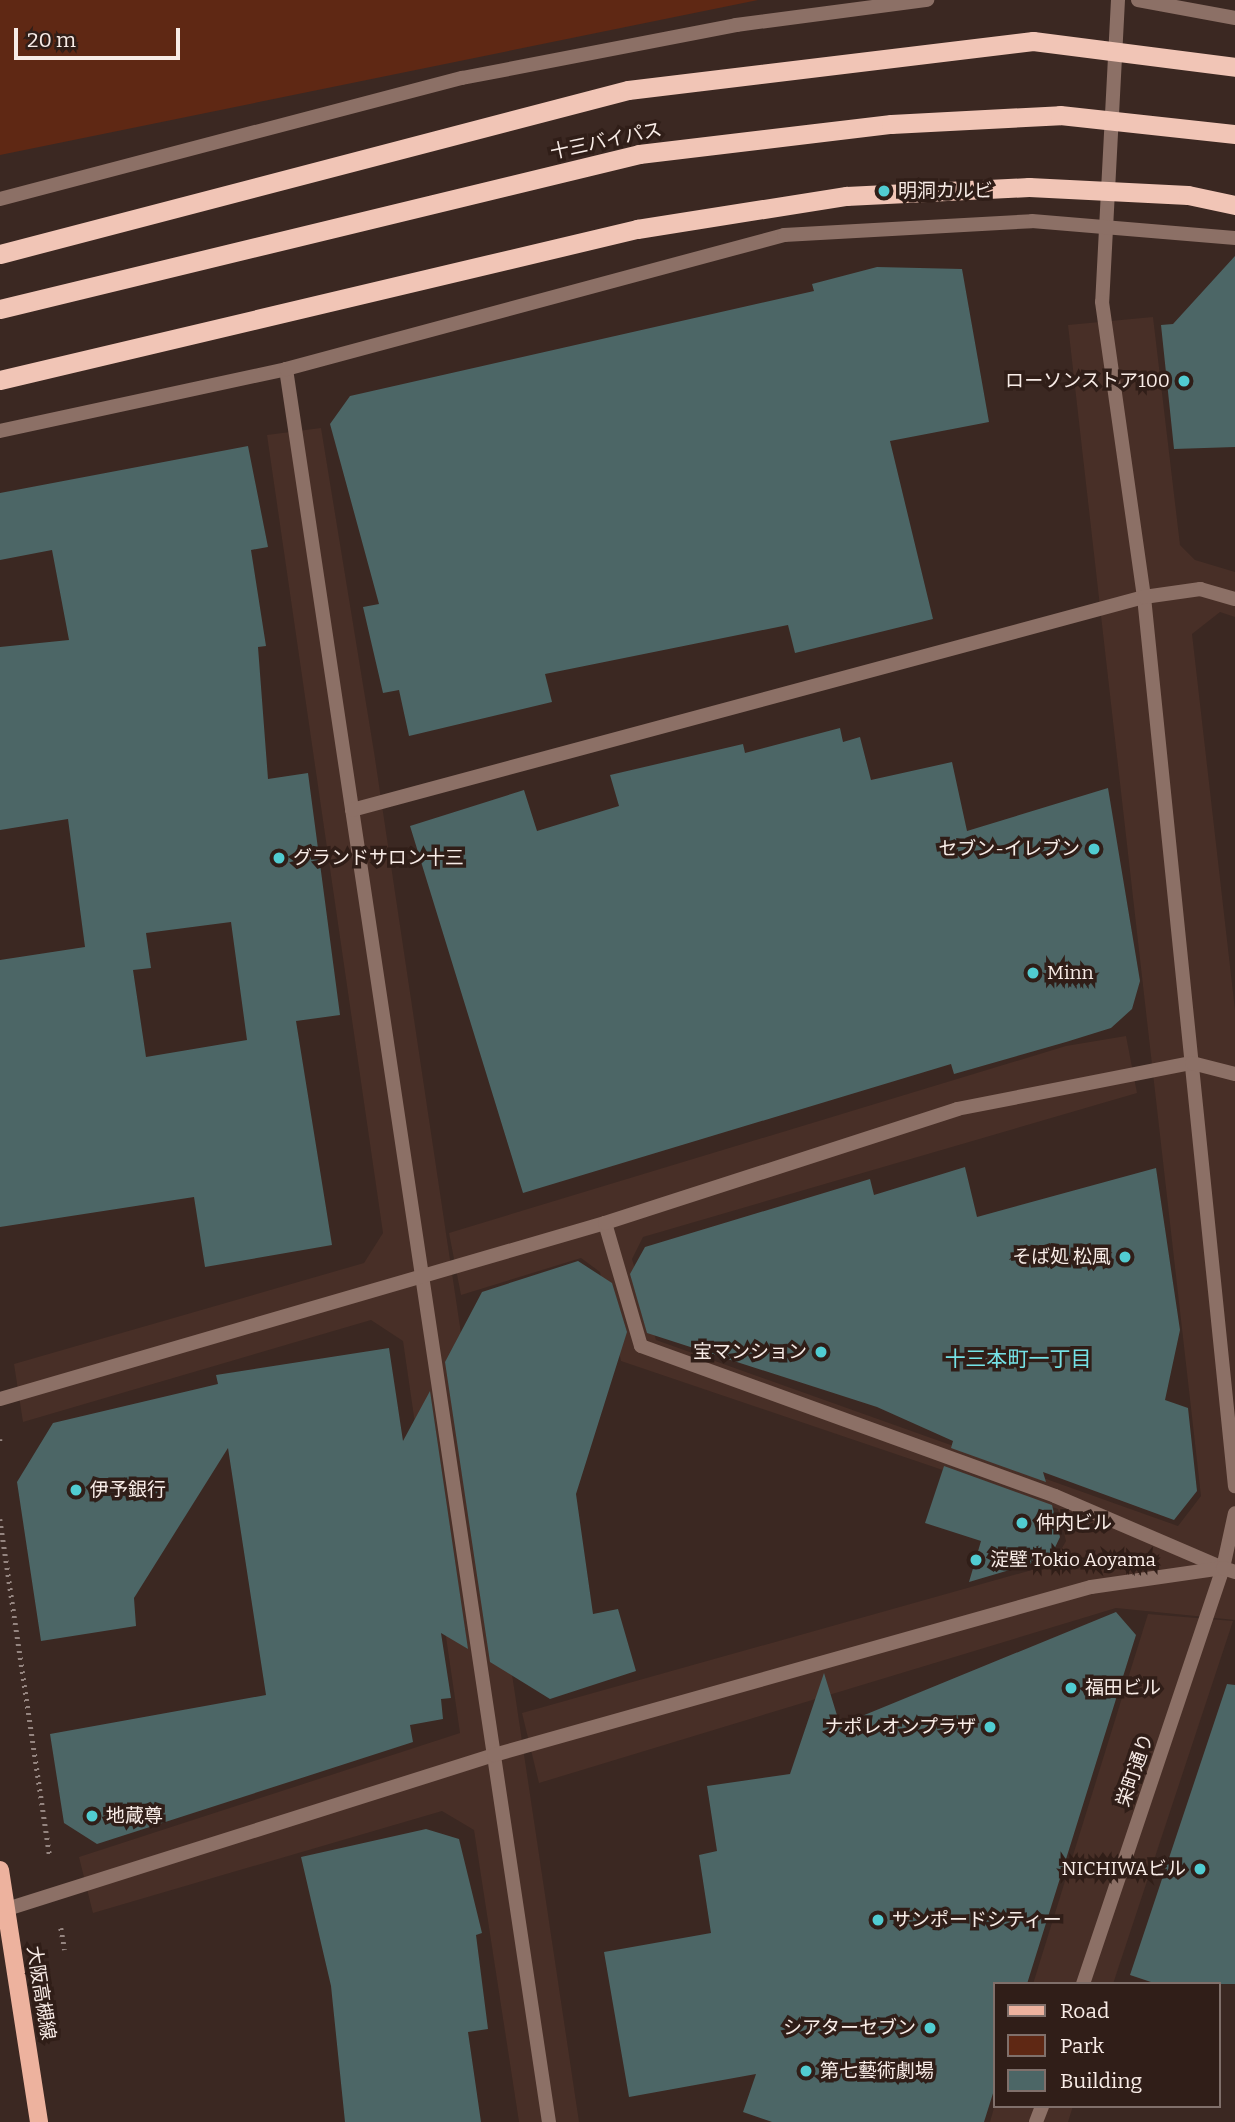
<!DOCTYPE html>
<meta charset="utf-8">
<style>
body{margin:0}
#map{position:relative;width:1235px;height:2122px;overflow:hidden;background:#3b2822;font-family:Bitter,"Noto Sans JP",serif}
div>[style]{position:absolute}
.built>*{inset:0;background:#482f27}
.green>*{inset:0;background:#5f2814}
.building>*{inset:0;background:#4c6666}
.path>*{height:4.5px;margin-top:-2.25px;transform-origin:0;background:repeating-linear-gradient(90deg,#958580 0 2px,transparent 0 7px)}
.pedestrian>*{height:14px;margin:-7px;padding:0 7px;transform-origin:7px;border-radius:7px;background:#8c7066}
.minor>*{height:14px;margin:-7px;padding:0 7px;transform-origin:7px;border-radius:7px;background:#8c7066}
.primary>*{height:18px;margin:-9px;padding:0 9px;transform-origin:9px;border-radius:9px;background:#edb29e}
.trunk>*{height:19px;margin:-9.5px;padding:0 9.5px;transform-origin:9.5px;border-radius:9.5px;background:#f1c5b6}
.trunk-bridge>*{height:19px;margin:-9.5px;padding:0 9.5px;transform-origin:9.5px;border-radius:9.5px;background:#f1c5b6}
.dots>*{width:19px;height:19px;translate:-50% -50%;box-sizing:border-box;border:4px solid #301e18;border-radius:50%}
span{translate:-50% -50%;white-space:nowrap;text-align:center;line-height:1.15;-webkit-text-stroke:7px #301e18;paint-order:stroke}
.street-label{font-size:19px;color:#f8ece7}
.poi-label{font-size:19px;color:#f8ece7}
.left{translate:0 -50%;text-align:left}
.right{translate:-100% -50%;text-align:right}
.neighbourhood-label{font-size:21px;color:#75e2e6}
.legend{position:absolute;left:993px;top:1982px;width:228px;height:126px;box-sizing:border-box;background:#301e18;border:2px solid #80706b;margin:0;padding:9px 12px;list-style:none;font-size:21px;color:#f8ece7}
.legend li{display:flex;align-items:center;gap:14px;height:35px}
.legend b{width:35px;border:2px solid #80706b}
.scale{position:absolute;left:14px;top:28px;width:166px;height:32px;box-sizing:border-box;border:4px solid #f8ece7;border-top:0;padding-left:9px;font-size:21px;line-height:24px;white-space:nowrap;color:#f8ece7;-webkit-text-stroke:5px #301e18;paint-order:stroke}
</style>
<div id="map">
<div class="built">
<i style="clip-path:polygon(1153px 317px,1180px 545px,1195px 560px,1235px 572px,1235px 617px,1220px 612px,1192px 634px,1235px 1010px,1235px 1620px,1116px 1608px,539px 1783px,522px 1713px,1053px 1564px,1066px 1541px,1058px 1509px,621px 1361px,600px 1272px,581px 1258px,461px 1295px,449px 1233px,1066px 1046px,1126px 1036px,1137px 1093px,643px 1237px,632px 1259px,656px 1340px,1178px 1526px,1201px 1496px,1068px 325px)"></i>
<i style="clip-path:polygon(321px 428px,374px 752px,579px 2122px,519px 2122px,474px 1830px,442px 1811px,93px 1913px,79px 1857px,460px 1733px,403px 1341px,371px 1320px,23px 1422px,14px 1364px,364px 1263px,383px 1233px,267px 435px)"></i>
<i style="clip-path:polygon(1148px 1614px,1233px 1621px,1113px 1984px,1033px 1984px)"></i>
<i style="clip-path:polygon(995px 2104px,995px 2106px,1073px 2106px,1068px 2122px,990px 2122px)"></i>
</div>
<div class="green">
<i style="clip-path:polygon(0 0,758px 0,0 155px)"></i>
</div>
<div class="building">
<i style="clip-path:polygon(1235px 256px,1235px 447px,1174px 449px,1161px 325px,1173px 324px)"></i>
<i style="clip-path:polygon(877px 267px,962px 269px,989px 422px,890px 441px,933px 619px,795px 653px,788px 625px,545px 674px,552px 702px,409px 736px,399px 690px,383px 693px,363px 607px,379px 604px,330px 424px,350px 396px,814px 291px,812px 284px)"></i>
<i style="clip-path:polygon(evenodd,248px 446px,268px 547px,251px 550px,266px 646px,258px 647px,268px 779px,308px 773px,340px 1015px,296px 1021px,332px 1245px,205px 1267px,194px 1197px,0 1227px,0 960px,85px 947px,68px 819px,0 830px,0 647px,69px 640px,52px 550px,0 560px,0 493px,248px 446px,231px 922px,247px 1040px,146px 1057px,133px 970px,151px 968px,146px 933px,231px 922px)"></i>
<i style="clip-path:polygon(840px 728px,843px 742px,860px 737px,871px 780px,952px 762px,967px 831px,1108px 788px,1140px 981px,1132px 1009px,1111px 1028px,1066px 1042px,954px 1074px,951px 1064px,523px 1193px,410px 826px,524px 790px,537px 831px,619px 806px,610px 775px,743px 744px,745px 753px)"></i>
<i style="clip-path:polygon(965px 1167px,977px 1217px,1156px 1168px,1180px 1330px,1165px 1400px,1188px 1408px,1197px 1491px,1174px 1520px,1043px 1472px,1046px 1482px,951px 1448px,953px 1441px,877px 1407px,647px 1333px,630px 1274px,645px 1247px,870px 1179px,874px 1195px)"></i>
<i style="clip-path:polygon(578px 1261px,612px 1283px,627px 1332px,576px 1494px,593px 1614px,618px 1609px,636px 1671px,550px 1699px,490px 1662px,445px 1362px,482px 1292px)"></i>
<i style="clip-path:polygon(389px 1348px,403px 1441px,430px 1391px,468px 1649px,441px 1633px,451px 1698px,441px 1699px,443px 1719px,410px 1725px,413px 1742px,97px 1844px,64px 1823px,50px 1734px,266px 1695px,228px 1448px,134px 1598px,136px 1626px,41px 1641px,17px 1482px,53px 1423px,218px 1384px,216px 1375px)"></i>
<i style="clip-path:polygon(944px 1466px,1052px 1505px,1060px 1537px,1050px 1558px,969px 1582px,981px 1541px,925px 1523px)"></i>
<i style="clip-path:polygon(1116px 1612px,1136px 1635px,1027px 1984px,995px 1984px,995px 2087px,984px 2122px,772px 2122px,743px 2112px,756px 2074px,629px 2097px,604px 1952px,711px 1933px,699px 1855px,717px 1851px,707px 1786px,790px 1774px,824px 1673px,840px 1725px)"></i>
<i style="clip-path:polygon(1227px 1684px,1235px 1685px,1235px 1984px,1157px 1984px,1130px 1975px)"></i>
<i style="clip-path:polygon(426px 1829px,459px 1839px,482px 1933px,476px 1935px,488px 2029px,468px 2032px,481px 2122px,345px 2122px,331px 1986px,301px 1857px)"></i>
</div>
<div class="path">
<i style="left:0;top:1439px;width:5px;rotate:90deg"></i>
<i style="left:0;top:1519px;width:342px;rotate:81.6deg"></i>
<i style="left:61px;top:1928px;width:22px;rotate:80deg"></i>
</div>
<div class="pedestrian">
<i style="left:605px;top:1223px;width:128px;rotate:73.7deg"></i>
<i style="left:641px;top:1346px;width:440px;rotate:19.9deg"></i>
<i style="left:1055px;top:1496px;width:183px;rotate:23.2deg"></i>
<i style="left:1223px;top:1568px;width:439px;rotate:108.6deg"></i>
<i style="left:1036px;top:2122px;width:17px;rotate:-69deg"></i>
</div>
<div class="minor">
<i style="left:1118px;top:0;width:302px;rotate:93deg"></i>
<i style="left:1102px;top:302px;width:298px;rotate:81.9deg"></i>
<i style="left:1144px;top:597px;width:894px;rotate:84.16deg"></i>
<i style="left:1138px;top:0;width:99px;rotate:10.5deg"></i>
<i style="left:0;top:199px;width:478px;rotate:-14.7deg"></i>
<i style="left:462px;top:78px;width:279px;rotate:-10.9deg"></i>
<i style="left:736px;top:25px;width:193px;rotate:-7.5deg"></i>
<i style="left:286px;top:369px;width:1773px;rotate:81.47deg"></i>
<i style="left:0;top:431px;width:293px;rotate:-12.2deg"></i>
<i style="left:286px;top:369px;width:516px;rotate:-15.06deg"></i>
<i style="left:784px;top:235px;width:248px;rotate:-3.2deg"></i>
<i style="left:1032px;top:221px;width:204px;rotate:4.8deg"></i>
<i style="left:352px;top:810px;width:820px;rotate:-15.05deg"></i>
<i style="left:1144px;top:597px;width:57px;rotate:-8.1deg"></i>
<i style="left:1200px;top:589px;width:36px;rotate:16deg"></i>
<i style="left:0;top:1399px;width:630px;rotate:-16.22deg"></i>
<i style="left:605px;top:1223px;width:370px;rotate:-17.9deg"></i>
<i style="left:957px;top:1109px;width:239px;rotate:-11.1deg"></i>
<i style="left:1192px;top:1063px;width:44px;rotate:14.3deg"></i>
<i style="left:1223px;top:1568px;width:56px;rotate:-77.7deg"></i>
<i style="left:7px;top:1909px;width:511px;rotate:-17.55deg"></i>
<i style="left:494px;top:1755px;width:620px;rotate:-15.72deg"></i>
<i style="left:1091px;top:1587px;width:133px;rotate:-8.2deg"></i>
<i style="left:1223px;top:1568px;width:13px;rotate:18deg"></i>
</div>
<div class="primary">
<i style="left:0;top:1870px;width:255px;rotate:81.2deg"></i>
</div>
<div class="trunk">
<i style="left:0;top:380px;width:655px;rotate:-13.34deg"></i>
</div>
<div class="trunk-bridge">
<i style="left:637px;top:229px;width:212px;rotate:-9deg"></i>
<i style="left:846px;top:196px;width:183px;rotate:-2.8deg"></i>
<i style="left:1029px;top:187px;width:159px;rotate:2.9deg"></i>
<i style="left:1188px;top:195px;width:48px;rotate:12deg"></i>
<i style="left:0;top:254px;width:649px;rotate:-14.64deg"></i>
<i style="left:628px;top:90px;width:408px;rotate:-6.9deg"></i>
<i style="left:1033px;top:41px;width:204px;rotate:7.3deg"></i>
<i style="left:0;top:309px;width:658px;rotate:-13.63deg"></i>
<i style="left:639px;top:154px;width:254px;rotate:-6.8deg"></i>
<i style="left:891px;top:124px;width:169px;rotate:-3deg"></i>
<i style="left:1060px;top:115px;width:176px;rotate:6.2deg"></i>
</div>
<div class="dots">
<i style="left:884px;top:191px;background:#51ccd1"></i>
<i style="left:1184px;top:381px;background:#51ccd1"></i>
<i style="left:1094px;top:849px;background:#51ccd1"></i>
<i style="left:279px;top:858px;background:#51ccd1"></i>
<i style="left:1033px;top:973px;background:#51ccd1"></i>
<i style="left:1125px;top:1257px;background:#51ccd1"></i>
<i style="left:821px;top:1352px;background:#51ccd1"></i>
<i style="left:76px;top:1490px;background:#51ccd1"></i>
<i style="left:1022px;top:1523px;background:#51ccd1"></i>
<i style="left:976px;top:1560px;background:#51ccd1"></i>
<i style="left:1071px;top:1688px;background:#51ccd1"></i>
<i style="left:990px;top:1727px;background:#51ccd1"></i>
<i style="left:92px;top:1816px;background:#51ccd1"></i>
<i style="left:1200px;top:1869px;background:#51ccd1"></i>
<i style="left:878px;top:1920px;background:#51ccd1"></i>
<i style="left:930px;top:2028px;background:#51ccd1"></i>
<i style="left:806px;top:2071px;background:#51ccd1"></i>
</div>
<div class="street-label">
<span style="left:606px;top:141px;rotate:-12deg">十三バイパス</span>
<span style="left:1135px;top:1770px;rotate:-71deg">栄町通り</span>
<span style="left:41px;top:1993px;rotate:81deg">大阪高槻線</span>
</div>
<div class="poi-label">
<span class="left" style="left:898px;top:191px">明洞カルビ</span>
<span class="right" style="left:1170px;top:381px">ローソンストア100</span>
<span class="right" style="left:1080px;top:849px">セブン-イレブン</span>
<span class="left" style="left:293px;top:858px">グランドサロン十三</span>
<span class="left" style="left:1047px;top:973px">Minn</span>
<span class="right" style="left:1111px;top:1257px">そば処 松風</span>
<span class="right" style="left:807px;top:1352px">宝マンション</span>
<span class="left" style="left:90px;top:1490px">伊予銀行</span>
<span class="left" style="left:1036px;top:1523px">仲内ビル</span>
<span class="left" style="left:990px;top:1560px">淀壁 Tokio Aoyama</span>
<span class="left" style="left:1085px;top:1688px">福田ビル</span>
<span class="right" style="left:976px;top:1727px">ナポレオンプラザ</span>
<span class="left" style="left:106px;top:1816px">地蔵尊</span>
<span class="right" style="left:1186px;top:1869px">NICHIWAビル</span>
<span class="left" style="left:892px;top:1920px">サンポードシティー</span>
<span class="right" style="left:916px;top:2028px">シアターセブン</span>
<span class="left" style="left:820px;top:2071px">第七藝術劇場</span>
</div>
<div class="neighbourhood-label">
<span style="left:1018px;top:1359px">十三本町一丁目</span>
</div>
<ul class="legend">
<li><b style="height:9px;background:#edb29e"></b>Road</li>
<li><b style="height:19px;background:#5f2814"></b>Park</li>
<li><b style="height:19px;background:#4c6666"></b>Building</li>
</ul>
<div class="scale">20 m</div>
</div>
